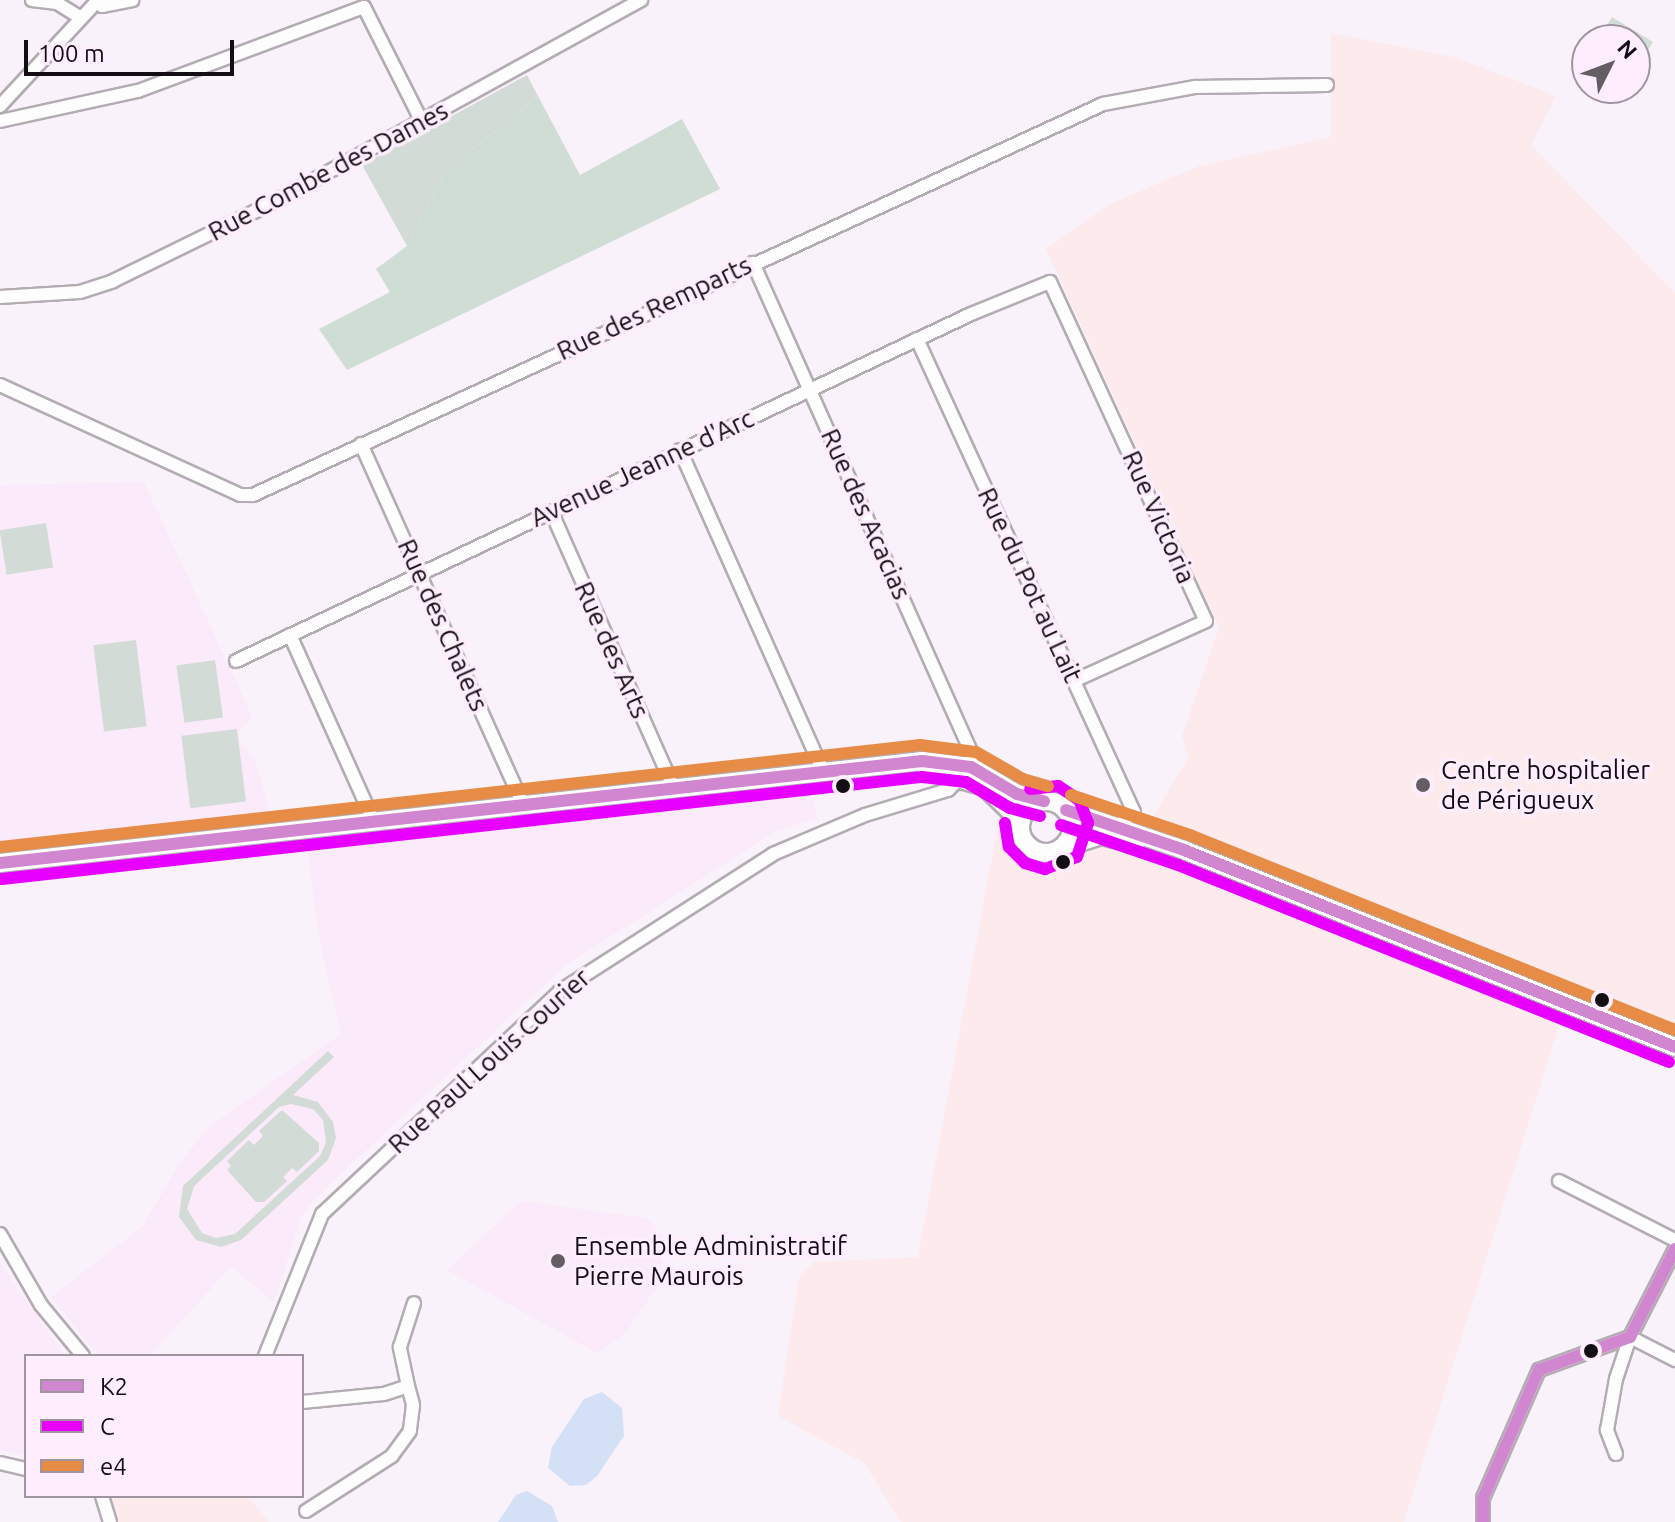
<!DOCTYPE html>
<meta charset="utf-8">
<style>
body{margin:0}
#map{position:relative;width:1675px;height:1522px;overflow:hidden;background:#faf2fa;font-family:Ubuntu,sans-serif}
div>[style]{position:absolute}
.built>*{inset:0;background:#fbeaf9}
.medical>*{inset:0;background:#fceaec}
.green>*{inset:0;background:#d3dbd7;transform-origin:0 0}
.forest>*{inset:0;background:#cfddd5}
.water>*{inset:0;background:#d4e0f6}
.roads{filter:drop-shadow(2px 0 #b3adb3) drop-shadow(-2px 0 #b3adb3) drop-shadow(0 2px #b3adb3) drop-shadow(0 -2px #b3adb3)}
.minor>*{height:12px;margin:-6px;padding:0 6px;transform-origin:6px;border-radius:6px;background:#fefdfe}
.secondary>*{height:18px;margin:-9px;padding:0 9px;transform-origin:9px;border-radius:9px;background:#fefdfe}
.secondary>.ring{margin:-9px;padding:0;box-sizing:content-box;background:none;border:18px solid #fefdfe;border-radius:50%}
.bus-1>*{height:12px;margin:-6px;padding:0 6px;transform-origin:6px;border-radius:6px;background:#d087d0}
.bus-2>*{height:12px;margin:-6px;padding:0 6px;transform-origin:6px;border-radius:6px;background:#e700ff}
.bus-3>*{height:12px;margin:-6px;padding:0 6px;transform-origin:6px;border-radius:6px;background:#e78c46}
.dots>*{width:22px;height:22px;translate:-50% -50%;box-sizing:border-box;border:4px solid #feeefd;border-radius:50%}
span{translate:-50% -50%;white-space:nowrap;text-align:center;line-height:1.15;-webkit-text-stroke:7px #feeefd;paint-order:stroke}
.street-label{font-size:26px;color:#130e13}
.poi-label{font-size:26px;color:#130e13}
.left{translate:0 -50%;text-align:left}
.legend{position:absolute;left:24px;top:1354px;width:280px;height:144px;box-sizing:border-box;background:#feeefd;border:2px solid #a0949f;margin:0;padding:10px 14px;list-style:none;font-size:24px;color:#130e13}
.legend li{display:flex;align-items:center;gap:16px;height:40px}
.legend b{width:40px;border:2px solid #a0949f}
.north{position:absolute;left:1571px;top:24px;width:80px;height:80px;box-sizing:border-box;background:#feeefd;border:2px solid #a0949f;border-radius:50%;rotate:48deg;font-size:22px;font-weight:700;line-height:32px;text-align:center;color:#130e13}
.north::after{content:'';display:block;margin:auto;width:28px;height:36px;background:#645e64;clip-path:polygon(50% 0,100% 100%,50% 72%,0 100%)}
.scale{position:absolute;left:24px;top:40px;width:210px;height:36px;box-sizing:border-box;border:4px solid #130e13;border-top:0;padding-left:10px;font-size:24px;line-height:28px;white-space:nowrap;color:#130e13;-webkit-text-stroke:6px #feeefd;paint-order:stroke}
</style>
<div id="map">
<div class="built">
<i style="clip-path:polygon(144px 482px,252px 716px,239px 733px,241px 744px,255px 760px,272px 819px,0 849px,0 485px)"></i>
<i style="clip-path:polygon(811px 792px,817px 818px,776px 831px,566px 965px,315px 1198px,301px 1217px,274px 1302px,231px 1267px,149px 1356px,98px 1356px,51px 1297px,143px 1226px,180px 1162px,210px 1126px,341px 1034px,318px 933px,307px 844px)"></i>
<i style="clip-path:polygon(521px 1201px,646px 1218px,665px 1237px,659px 1284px,624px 1335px,597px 1353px,447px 1270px)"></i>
<i style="clip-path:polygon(0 1263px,65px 1356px,26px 1356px,26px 1456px,0 1450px)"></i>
</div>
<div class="medical">
<i style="clip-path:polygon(1331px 33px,1454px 57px,1556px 96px,1531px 145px,1675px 293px,1675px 1029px,1627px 1010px,1560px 1022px,1404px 1522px,901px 1522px,864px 1463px,778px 1416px,799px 1277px,814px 1262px,918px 1257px,1000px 814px,1021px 855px,1053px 864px,1078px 849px,1115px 841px,1147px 850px,1150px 821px,1189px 757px,1182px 736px,1219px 627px,1046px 249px,1108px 205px,1199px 166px,1331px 137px)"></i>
<i style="clip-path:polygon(111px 1496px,248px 1496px,269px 1522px,115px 1522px)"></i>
</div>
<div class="green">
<i style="clip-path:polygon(1612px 17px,1653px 42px,1639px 65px,1635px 40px,1598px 40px)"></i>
<i style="clip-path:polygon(527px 75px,538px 96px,446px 171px,407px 246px,362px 165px)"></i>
<i style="left:46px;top:523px;width:45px;height:47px;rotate:81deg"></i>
<i style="left:136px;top:640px;width:87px;height:43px;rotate:83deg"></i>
<i style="left:215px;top:660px;width:58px;height:39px;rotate:82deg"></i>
<i style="left:237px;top:729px;width:73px;height:56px;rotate:83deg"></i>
<i style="clip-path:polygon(evenodd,328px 1051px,334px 1057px,293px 1095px,318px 1102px,333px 1122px,336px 1138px,328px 1160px,241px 1240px,221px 1247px,196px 1240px,179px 1217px,183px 1186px,328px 1051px,291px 1104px,313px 1109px,323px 1120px,326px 1142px,320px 1156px,235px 1234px,216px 1238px,202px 1233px,187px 1209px,194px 1186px,279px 1107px,291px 1104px)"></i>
<i style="clip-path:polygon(282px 1110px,319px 1143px,319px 1151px,297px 1172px,292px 1168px,283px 1177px,287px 1181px,264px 1202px,256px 1202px,227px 1170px,231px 1166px,227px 1161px,249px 1140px,254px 1145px,263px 1136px,259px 1131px)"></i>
</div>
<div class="forest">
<i style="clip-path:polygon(538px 96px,580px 175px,682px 119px,720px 189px,347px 370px,319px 329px,390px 292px,376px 269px,407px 246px,446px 171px)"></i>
</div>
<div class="water">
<i style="clip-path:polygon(602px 1392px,622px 1408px,624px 1436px,597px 1476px,586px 1485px,570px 1486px,548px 1468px,552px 1447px,584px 1399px)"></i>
<i style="clip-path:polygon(527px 1491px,552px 1506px,558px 1522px,498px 1522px,516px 1495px)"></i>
</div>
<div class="roads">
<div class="minor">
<i style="left:32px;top:0;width:25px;rotate:7deg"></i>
<i style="left:57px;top:3px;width:28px;rotate:32deg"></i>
<i style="left:97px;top:1px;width:7px;rotate:45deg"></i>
<i style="left:102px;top:6px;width:31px;rotate:-11deg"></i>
<i style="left:0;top:106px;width:144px;rotate:-47.2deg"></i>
<i style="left:0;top:121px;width:141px;rotate:-12.3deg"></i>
<i style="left:138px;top:91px;width:241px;rotate:-20.4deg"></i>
<i style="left:364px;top:7px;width:127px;rotate:63.2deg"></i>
<i style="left:0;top:297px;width:80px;rotate:-3.6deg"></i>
<i style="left:80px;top:292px;width:35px;rotate:-18deg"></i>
<i style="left:113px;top:281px;width:173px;rotate:-26.1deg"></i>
<i style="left:268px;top:205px;width:426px;rotate:-28.8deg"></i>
<i style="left:917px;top:339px;width:520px;rotate:65.36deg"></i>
<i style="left:1134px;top:812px;width:21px;rotate:139deg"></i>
<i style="left:0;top:385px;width:264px;rotate:24.6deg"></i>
<i style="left:240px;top:495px;width:13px"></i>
<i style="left:253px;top:495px;width:936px;rotate:-24.7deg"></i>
<i style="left:1103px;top:104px;width:94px;rotate:-10.5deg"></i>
<i style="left:1195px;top:87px;width:132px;rotate:-0.9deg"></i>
<i style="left:361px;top:444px;width:397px;rotate:65.8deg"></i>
<i style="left:680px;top:450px;width:355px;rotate:66deg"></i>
<i style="left:551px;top:511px;width:304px;rotate:66.1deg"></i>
<i style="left:290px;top:635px;width:205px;rotate:65.8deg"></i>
<i style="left:236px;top:661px;width:813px;rotate:-25.27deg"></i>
<i style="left:971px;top:314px;width:85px;rotate:-22.1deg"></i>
<i style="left:1050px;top:282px;width:373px;rotate:65.3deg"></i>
<i style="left:1206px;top:621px;width:145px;rotate:155.6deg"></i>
<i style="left:1559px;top:1181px;width:130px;rotate:27deg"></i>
<i style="left:0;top:1234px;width:82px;rotate:60deg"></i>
<i style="left:41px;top:1305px;width:66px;rotate:50.5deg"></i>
<i style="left:265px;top:1356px;width:153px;rotate:-68.1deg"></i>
<i style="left:322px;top:1214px;width:326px;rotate:-43.1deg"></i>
<i style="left:560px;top:991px;width:253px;rotate:-32.7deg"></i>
<i style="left:773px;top:854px;width:100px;rotate:-23deg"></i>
<i style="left:865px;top:815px;width:87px;rotate:-16.8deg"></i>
<i style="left:948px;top:790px;width:33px;rotate:-45deg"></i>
<i style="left:971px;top:767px;width:13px;rotate:-86deg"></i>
<i style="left:972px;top:754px;width:538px;rotate:-114.04deg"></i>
<i style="left:408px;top:1386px;width:40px;rotate:-102deg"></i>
<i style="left:400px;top:1347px;width:46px;rotate:-72.3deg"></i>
<i style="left:302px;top:1402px;width:82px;rotate:-5.6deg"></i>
<i style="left:384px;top:1394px;width:25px;rotate:-18deg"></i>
<i style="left:408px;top:1386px;width:20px;rotate:75deg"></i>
<i style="left:413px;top:1405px;width:26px;rotate:97deg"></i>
<i style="left:410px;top:1431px;width:31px;rotate:126deg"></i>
<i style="left:392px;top:1456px;width:102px;rotate:147.4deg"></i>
<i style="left:1616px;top:1454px;width:26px;rotate:-111deg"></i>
<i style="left:1607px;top:1430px;width:52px;rotate:-80deg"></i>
<i style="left:1616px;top:1379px;width:44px;rotate:-71.6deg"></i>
<i style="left:1630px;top:1337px;width:51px;rotate:27.1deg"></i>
<i style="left:0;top:1463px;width:27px;rotate:13deg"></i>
<i style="left:102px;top:1496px;width:27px;rotate:73deg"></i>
<i style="left:1483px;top:1522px;width:24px;rotate:-90deg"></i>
<i style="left:1483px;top:1498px;width:140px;rotate:-66.4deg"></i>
<i style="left:1539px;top:1370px;width:97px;rotate:-19.9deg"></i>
<i style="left:1630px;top:1337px;width:99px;rotate:-62.9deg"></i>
</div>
<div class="secondary">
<i style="left:927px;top:769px;width:60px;rotate:16.3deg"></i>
<i style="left:985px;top:786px;width:50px;rotate:44.2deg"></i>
<i class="ring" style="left:1020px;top:801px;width:34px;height:34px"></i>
<i style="left:1066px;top:810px;width:125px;rotate:18.7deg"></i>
<i style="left:1184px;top:850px;width:529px;rotate:21.86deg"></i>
<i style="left:1064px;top:847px;width:40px;rotate:-18deg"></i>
<i style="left:1102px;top:835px;width:34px;rotate:14deg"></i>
<i style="left:0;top:863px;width:928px;rotate:-6.31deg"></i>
<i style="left:922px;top:761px;width:49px;rotate:7deg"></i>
<i style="left:971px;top:767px;width:53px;rotate:30.4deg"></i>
<i style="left:1017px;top:794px;width:28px;rotate:15deg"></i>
</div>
</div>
<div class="bus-1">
<i style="left:1066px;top:810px;width:125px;rotate:18.7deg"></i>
<i style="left:1184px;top:850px;width:529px;rotate:21.86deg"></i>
<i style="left:0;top:863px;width:928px;rotate:-6.31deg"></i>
<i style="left:922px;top:761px;width:49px;rotate:7deg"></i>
<i style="left:971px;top:767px;width:53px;rotate:30.4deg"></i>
<i style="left:1017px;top:794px;width:28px;rotate:15deg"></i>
<i style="left:1483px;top:1522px;width:24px;rotate:-90deg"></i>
<i style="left:1483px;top:1498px;width:140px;rotate:-66.4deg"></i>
<i style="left:1539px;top:1370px;width:97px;rotate:-19.9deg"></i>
<i style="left:1630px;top:1337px;width:99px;rotate:-62.9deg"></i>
</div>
<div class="bus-2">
<i style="left:1005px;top:823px;width:24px;rotate:81deg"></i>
<i style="left:1009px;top:847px;width:23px;rotate:45deg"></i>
<i style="left:1025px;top:863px;width:21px;rotate:17deg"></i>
<i style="left:1045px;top:869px;width:34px;rotate:-21deg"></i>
<i style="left:1077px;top:857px;width:36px;rotate:-72deg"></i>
<i style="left:1088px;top:823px;width:25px;rotate:-111deg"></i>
<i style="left:1079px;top:800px;width:25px;rotate:-146deg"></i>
<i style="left:1058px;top:786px;width:28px;rotate:174deg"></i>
<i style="left:1061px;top:825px;width:124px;rotate:18.9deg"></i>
<i style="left:1178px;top:865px;width:529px;rotate:21.86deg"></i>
<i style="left:2px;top:879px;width:926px;rotate:-6.33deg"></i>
<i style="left:922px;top:777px;width:44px;rotate:6.5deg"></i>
<i style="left:966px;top:782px;width:51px;rotate:30.6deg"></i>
<i style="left:1010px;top:808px;width:31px;rotate:15deg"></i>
</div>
<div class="bus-3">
<i style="left:1071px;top:795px;width:126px;rotate:18.6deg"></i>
<i style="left:1190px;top:835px;width:523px;rotate:21.9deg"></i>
<i style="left:0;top:847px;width:926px;rotate:-6.33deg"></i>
<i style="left:920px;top:745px;width:56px;rotate:7.1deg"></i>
<i style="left:976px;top:752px;width:54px;rotate:29.9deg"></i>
<i style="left:1023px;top:779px;width:26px;rotate:16deg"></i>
</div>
<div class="dots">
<i style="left:1423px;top:785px;background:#645e64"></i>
<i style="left:843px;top:786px;background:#130e13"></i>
<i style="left:1063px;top:862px;background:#130e13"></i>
<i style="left:1602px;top:1000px;background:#130e13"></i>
<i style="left:558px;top:1261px;background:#645e64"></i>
<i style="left:1591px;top:1351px;background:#130e13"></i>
</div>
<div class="street-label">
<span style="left:328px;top:171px;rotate:-28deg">Rue Combe des Dames</span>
<span style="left:654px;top:308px;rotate:-25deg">Rue des Remparts</span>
<span style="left:642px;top:468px;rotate:-25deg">Avenue Jeanne d'Arc</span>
<span style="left:866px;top:514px;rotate:66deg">Rue des Acacias</span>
<span style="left:1159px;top:517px;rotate:66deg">Rue Victoria</span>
<span style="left:1030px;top:585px;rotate:65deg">Rue du Pot au Lait</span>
<span style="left:443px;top:625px;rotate:66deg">Rue des Chalets</span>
<span style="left:612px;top:650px;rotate:66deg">Rue des Arts</span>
<span style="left:489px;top:1061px;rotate:-42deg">Rue Paul Louis Courier</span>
</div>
<div class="poi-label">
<span class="left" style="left:1441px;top:785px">Centre hospitalier<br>de Périgueux</span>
<span class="left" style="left:574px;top:1261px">Ensemble Administratif<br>Pierre Maurois</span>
</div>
<ul class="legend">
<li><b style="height:10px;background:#d087d0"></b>K2</li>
<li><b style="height:10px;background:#e700ff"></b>C</li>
<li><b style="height:10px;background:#e78c46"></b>e4</li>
</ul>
<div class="north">N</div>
<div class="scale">100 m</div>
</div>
